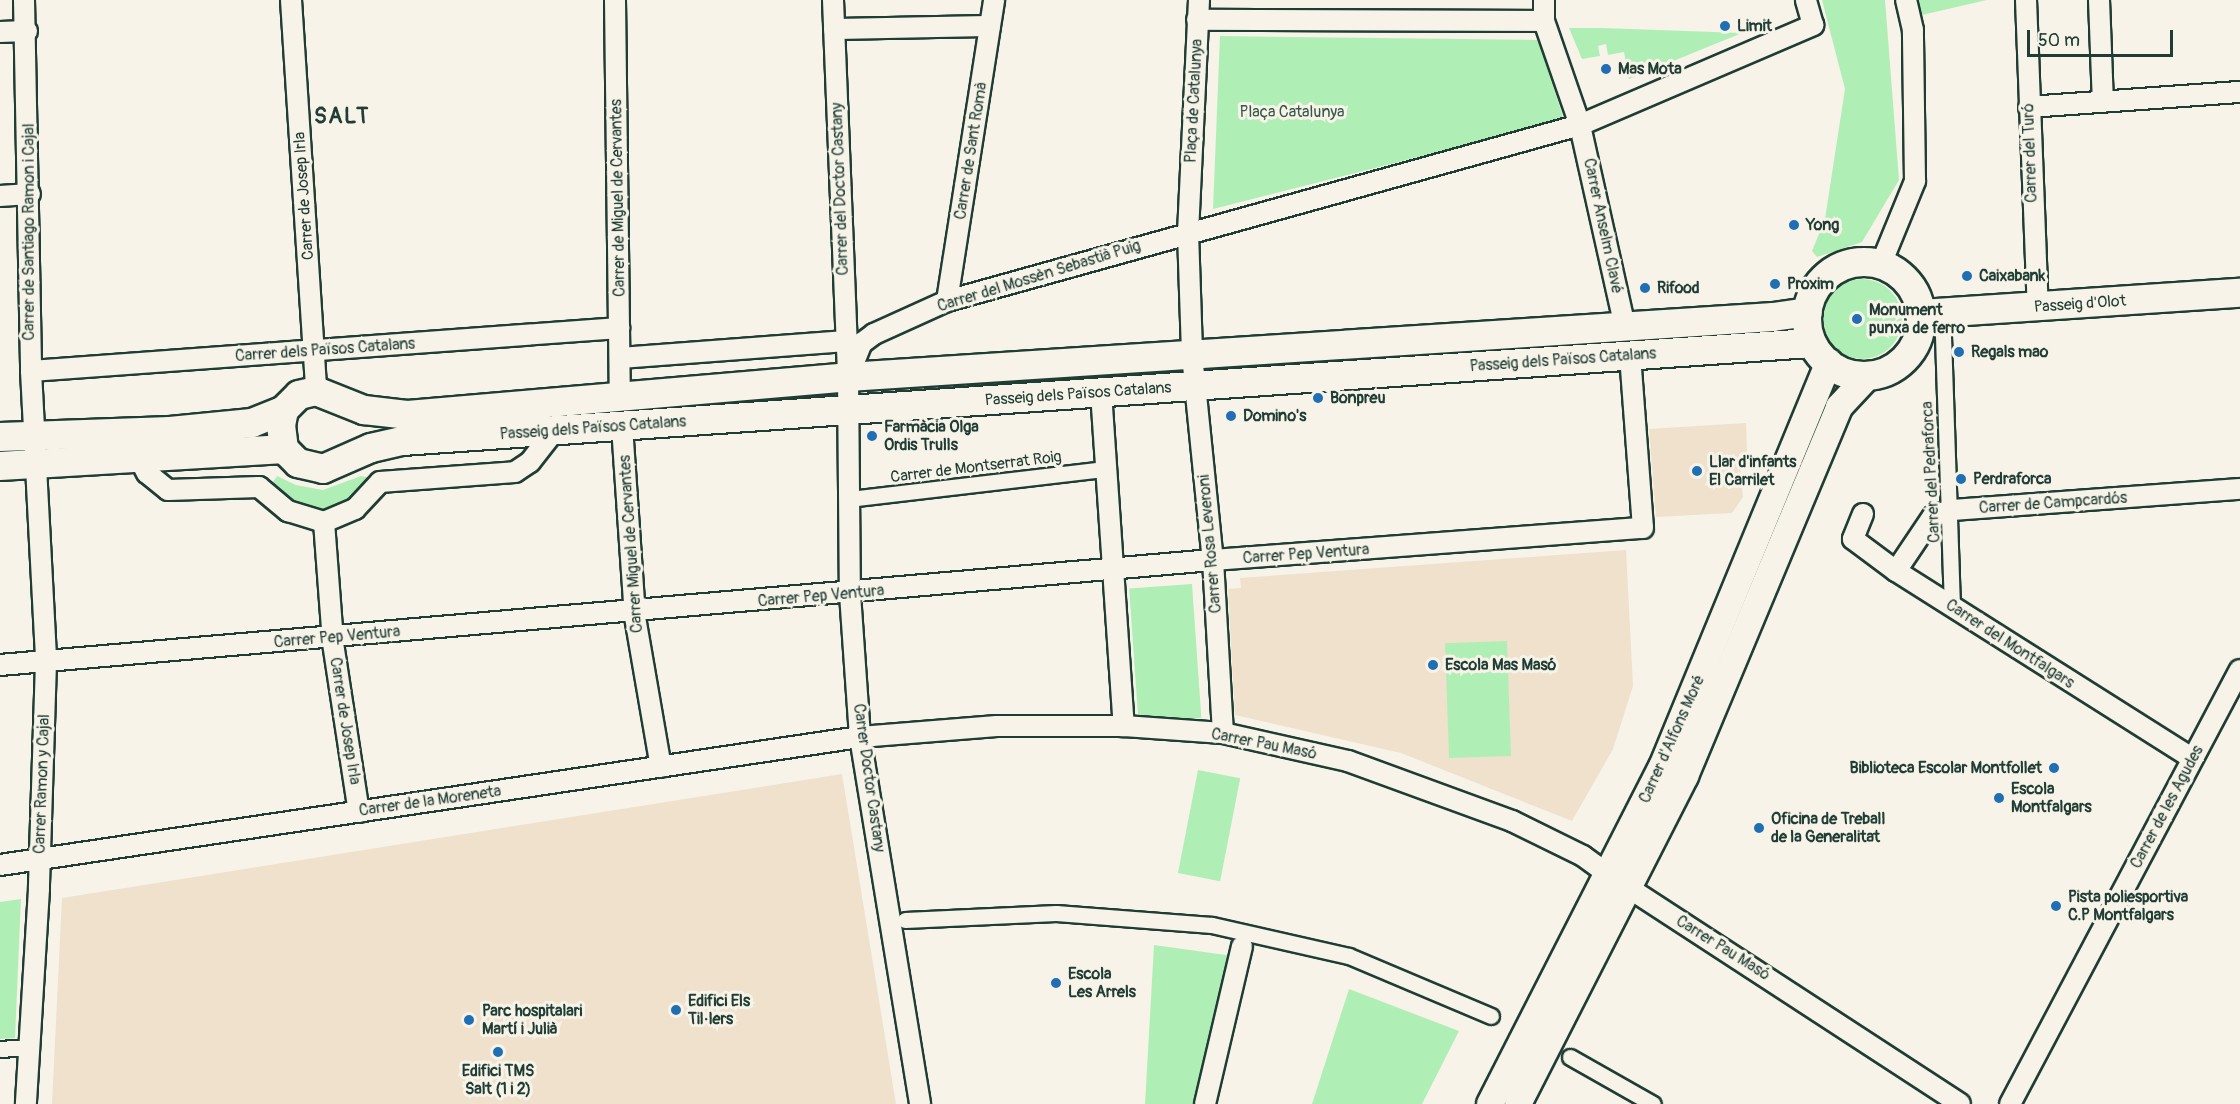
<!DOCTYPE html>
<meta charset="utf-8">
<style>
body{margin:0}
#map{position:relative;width:2240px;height:1104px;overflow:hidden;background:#f7f3e8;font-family:Pangolin,sans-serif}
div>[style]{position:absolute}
.built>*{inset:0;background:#efe1cc}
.green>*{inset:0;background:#afefb6;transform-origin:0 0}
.round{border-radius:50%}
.roads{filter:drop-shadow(2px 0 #1f3d34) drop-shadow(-2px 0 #1f3d34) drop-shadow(0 2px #1f3d34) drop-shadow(0 -2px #1f3d34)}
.pedestrian>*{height:15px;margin:-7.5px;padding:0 7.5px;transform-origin:7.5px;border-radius:7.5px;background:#f7f3e8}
.minor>*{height:20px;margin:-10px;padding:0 10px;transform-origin:10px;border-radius:10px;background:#f7f3e8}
.tertiary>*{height:26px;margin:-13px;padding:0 13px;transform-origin:13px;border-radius:13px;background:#f7f3e8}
.secondary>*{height:28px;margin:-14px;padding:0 14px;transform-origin:14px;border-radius:14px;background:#f7f3e8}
.secondary>.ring{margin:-14px;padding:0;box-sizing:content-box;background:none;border:28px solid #f7f3e8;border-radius:50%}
.dots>*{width:16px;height:16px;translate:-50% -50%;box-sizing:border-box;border:3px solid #f7f3e8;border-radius:50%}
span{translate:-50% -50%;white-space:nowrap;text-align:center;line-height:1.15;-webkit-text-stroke:6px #f7f3e8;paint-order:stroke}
.poi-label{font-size:16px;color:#1f3d34;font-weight:700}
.left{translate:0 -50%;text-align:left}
.right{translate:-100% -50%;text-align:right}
.street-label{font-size:16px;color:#1f3d34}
.park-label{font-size:16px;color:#355848}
.district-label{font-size:22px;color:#1f3d34;font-weight:700;letter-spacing:1.5px}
.scale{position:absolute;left:2027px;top:30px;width:146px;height:27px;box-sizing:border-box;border:3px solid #1f3d34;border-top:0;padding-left:8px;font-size:18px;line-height:21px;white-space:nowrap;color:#1f3d34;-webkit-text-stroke:4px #f7f3e8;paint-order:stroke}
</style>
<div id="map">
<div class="built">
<i style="clip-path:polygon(1746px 423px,1747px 453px,1739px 454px,1743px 497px,1732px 513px,1656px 517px,1649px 429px)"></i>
<i style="clip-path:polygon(1626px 550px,1633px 686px,1613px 749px,1572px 821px,1401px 753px,1235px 715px,1228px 589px,1241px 588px,1240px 578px)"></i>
<i style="clip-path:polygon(842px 774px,896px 1104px,52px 1104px,62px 898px)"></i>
</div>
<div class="green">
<i style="clip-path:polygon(1822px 0,1885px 0,1899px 180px,1862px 242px,1817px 257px,1812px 251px,1825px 219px,1845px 89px)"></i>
<i style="clip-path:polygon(1912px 0,1987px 0,1913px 17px)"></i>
<i style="clip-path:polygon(1569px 28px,1602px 28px,1742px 33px,1629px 79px,1624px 52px,1608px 55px,1606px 44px,1598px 46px,1600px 56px,1582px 59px)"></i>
<i style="clip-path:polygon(1220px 36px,1538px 40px,1564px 120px,1213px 209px)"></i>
<i class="round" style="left:1822px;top:279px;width:80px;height:80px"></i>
<i style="clip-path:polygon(277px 476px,296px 485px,323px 490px,361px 476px,371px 478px,371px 486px,334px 513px,309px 514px,284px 500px,271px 485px)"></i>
<i style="left:1192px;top:584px;width:134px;height:63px;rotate:86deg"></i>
<i style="left:1507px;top:641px;width:115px;height:62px;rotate:88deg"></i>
<i style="left:1198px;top:770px;width:43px;height:105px;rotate:11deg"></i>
<i style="clip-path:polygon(21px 899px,15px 1038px,0 1039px,0 902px)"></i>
<i style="clip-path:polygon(1154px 945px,1233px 956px,1195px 1104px,1145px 1104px)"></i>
<i style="clip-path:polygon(1349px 989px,1459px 1031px,1422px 1104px,1312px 1104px)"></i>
</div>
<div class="roads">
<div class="pedestrian">
<i style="left:1943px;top:336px;width:271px;rotate:88.1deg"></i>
<i style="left:849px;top:499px;width:259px;rotate:-6.7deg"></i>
<i style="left:905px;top:920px;width:151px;rotate:-2.7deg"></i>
<i style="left:1056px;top:913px;width:156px;rotate:4.4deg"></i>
<i style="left:1212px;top:925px;width:140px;rotate:12.8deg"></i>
<i style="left:1349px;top:956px;width:154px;rotate:22.9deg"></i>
<i style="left:0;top:1049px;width:29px;rotate:-4deg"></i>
<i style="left:1570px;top:1057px;width:95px;rotate:29.5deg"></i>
</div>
<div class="minor">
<i style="left:24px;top:0;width:371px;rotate:88.9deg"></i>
<i style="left:31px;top:371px;width:291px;rotate:87deg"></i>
<i style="left:46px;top:662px;width:227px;rotate:91.8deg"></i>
<i style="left:39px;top:889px;width:215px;rotate:93.5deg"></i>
<i style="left:291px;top:0;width:392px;rotate:86.3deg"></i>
<i style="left:615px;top:0;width:396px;rotate:89.3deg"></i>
<i style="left:833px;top:0;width:377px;rotate:87.7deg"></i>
<i style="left:848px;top:377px;width:217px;rotate:89.5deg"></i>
<i style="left:850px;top:594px;width:143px;rotate:86deg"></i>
<i style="left:860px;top:737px;width:372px;rotate:80.7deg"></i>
<i style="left:1199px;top:0;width:232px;rotate:92.7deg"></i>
<i style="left:1188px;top:232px;width:123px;rotate:88.1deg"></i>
<i style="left:1192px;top:355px;width:206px;rotate:84.2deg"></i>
<i style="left:1213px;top:560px;width:173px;rotate:86.7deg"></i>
<i style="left:1544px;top:0;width:21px;rotate:90deg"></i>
<i style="left:2026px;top:0;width:307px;rotate:87.8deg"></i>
<i style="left:2099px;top:0;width:102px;rotate:87.8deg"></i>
<i style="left:834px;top:29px;width:156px;rotate:-1.1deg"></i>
<i style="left:0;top:32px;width:27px;rotate:-2deg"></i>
<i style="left:2029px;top:107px;width:212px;rotate:-4.1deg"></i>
<i style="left:0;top:196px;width:30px;rotate:-4deg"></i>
<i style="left:1881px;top:264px;width:90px;rotate:-67.7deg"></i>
<i style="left:1915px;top:181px;width:151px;rotate:-90.8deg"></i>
<i style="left:1913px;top:30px;width:31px;rotate:-103deg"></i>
<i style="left:947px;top:301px;width:305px;rotate:-81.1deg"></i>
<i style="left:1625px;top:327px;width:207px;rotate:-102.6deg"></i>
<i style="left:1580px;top:125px;width:254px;rotate:-23.2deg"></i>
<i style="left:1813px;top:25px;width:26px;rotate:-106deg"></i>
<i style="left:620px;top:358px;width:227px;rotate:-4.3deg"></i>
<i style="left:31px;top:371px;width:590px;rotate:-4.18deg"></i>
<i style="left:848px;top:377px;width:37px;rotate:-68deg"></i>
<i style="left:862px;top:343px;width:15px;rotate:-37deg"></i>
<i style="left:874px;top:334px;width:80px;rotate:-24.3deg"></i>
<i style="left:947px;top:301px;width:657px;rotate:-15.54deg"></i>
<i style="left:1580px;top:125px;width:110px;rotate:-109.1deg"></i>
<i style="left:1544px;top:21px;width:347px;rotate:-179.8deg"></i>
<i style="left:1101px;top:392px;width:335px;rotate:86.1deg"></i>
<i style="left:622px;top:426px;width:191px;rotate:86.1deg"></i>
<i style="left:635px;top:617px;width:152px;rotate:80.2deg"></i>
<i style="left:140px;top:460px;width:15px;rotate:62deg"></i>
<i style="left:147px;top:473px;width:27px;rotate:39deg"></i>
<i style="left:168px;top:490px;width:91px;rotate:-1.9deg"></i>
<i style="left:259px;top:487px;width:38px;rotate:40deg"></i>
<i style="left:288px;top:511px;width:38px;rotate:17deg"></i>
<i style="left:324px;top:522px;width:34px;rotate:-23deg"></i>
<i style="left:355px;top:509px;width:37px;rotate:-47deg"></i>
<i style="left:380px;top:482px;width:135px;rotate:-4.2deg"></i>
<i style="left:515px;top:472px;width:18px;rotate:-34deg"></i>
<i style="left:530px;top:462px;width:39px;rotate:-52deg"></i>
<i style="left:1863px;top:514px;width:27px;rotate:112deg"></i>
<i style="left:1853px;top:539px;width:54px;rotate:36.7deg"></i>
<i style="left:1896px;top:571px;width:350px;rotate:32.3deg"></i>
<i style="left:324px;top:522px;width:121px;rotate:85.7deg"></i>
<i style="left:333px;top:643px;width:171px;rotate:81.3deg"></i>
<i style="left:1896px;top:571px;width:66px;rotate:-56.1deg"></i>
<i style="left:1933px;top:516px;width:20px;rotate:-18deg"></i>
<i style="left:1952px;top:510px;width:289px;rotate:-4.2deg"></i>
<i style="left:0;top:665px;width:1218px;rotate:-4.95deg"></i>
<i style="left:1213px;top:560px;width:431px;rotate:-4.3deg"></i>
<i style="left:1643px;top:528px;width:172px;rotate:-94.3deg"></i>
<i style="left:0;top:865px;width:869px;rotate:-8.47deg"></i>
<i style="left:860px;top:737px;width:137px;rotate:-4.6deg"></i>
<i style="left:997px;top:726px;width:127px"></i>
<i style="left:1124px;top:726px;width:99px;rotate:4deg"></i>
<i style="left:1223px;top:733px;width:128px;rotate:12.6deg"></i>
<i style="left:1348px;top:761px;width:175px;rotate:20.1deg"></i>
<i style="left:1512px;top:821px;width:79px;rotate:26.2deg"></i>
<i style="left:1583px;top:856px;width:31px;rotate:36deg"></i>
<i style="left:1629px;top:888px;width:395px;rotate:33.1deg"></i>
<i style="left:1205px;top:1104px;width:162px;rotate:-76.8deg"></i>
<i style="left:2010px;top:1104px;width:491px;rotate:-62.1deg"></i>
</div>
<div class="tertiary">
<i style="left:1490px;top:1104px;width:378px;rotate:-63deg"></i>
<i style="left:1662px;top:767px;width:438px;rotate:-67.6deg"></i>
<i style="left:1518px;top:1104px;width:368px;rotate:-63deg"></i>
<i style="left:1685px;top:776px;width:400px;rotate:-67.3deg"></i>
<i style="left:1839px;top:407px;width:44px;rotate:-46.8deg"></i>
</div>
<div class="secondary">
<i class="ring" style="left:1807px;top:262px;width:86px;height:86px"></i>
<i style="left:1920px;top:314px;width:321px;rotate:-3.8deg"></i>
<i style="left:284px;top:410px;width:15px;rotate:101deg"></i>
<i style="left:281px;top:425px;width:24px;rotate:83deg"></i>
<i style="left:284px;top:449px;width:20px;rotate:45deg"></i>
<i style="left:298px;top:463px;width:26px;rotate:13deg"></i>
<i style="left:323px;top:469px;width:52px;rotate:-23.6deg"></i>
<i style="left:371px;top:448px;width:32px;rotate:-13deg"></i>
<i style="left:402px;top:441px;width:1413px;rotate:-3.98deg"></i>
<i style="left:0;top:437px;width:170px;rotate:-2deg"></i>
<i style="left:170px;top:431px;width:82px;rotate:-5.6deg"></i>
<i style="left:252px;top:423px;width:35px;rotate:-22deg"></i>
<i style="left:284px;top:410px;width:21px;rotate:-45deg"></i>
<i style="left:299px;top:395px;width:17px;rotate:-13deg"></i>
<i style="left:316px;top:391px;width:52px;rotate:21.6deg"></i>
<i style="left:364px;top:410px;width:43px;rotate:6.6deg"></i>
<i style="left:407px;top:415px;width:443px;rotate:-4.9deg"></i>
<i style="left:848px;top:377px;width:927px;rotate:-3.71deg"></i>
<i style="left:1773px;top:317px;width:35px;rotate:-8deg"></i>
<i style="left:0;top:466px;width:285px;rotate:-3.4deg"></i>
</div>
</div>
<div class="dots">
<i style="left:1725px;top:26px;background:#1f6fb2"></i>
<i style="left:1606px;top:69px;background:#1f6fb2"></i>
<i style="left:1794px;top:225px;background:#1f6fb2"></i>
<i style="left:1967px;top:276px;background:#1f6fb2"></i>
<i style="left:1775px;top:284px;background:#1f6fb2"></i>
<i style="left:1645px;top:288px;background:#1f6fb2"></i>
<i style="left:1857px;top:319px;background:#1f6fb2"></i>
<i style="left:1959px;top:352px;background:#1f6fb2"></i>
<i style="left:1318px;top:398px;background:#1f6fb2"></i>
<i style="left:1231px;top:416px;background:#1f6fb2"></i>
<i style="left:872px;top:436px;background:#1f6fb2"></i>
<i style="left:1697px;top:471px;background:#1f6fb2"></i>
<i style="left:1961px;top:479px;background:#1f6fb2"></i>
<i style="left:1433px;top:665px;background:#1f6fb2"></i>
<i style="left:2054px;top:768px;background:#1f6fb2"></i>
<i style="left:1999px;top:798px;background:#1f6fb2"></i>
<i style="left:1759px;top:828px;background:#1f6fb2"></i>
<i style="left:2056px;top:906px;background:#1f6fb2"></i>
<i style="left:1056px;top:983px;background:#1f6fb2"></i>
<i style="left:676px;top:1010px;background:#1f6fb2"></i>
<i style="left:469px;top:1020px;background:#1f6fb2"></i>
<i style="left:498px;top:1052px;background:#1f6fb2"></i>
</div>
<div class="poi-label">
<span class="left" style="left:1737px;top:26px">Limit</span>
<span class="left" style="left:1618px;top:69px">Mas Mota</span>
<span class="left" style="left:1806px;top:225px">Yong</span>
<span class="left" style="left:1979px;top:276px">Caixabank</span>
<span class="left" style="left:1787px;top:284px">Proxim</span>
<span class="left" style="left:1657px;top:288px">Rifood</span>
<span class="left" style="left:1869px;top:319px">Monument<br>punxa de ferro</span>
<span class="left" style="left:1971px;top:352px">Regals mao</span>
<span class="left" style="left:1330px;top:398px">Bonpreu</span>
<span class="left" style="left:1243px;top:416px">Domino's</span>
<span class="left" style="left:884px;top:436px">Farmàcia Olga<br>Ordis Trulls</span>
<span class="left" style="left:1709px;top:471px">Llar d'infants<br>El Carrilet</span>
<span class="left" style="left:1973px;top:479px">Perdraforca</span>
<span class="left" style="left:1445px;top:665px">Escola Mas Masó</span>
<span class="right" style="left:2042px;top:768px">Biblioteca Escolar Montfollet</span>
<span class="left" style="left:2011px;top:798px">Escola<br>Montfalgars</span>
<span class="left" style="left:1771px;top:828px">Oficina de Treball<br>de la Generalitat</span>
<span class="left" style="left:2068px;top:906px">Pista poliesportiva<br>C.P Montfalgars</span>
<span class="left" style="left:1068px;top:983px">Escola<br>Les Arrels</span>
<span class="left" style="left:688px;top:1010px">Edifici Els<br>Til·lers</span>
<span class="left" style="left:482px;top:1020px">Parc hospitalari<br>Martí i Julià</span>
<span style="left:498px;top:1080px">Edifici TMS<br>Salt (1 i 2)</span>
</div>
<div class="street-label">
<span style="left:1194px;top:101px;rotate:-87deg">Plaça de Catalunya</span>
<span style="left:971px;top:151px;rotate:-81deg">Carrer de Sant Romà</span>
<span style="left:2030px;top:153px;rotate:-92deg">Carrer del Turó</span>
<span style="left:840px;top:189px;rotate:-92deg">Carrer del Doctor Castany</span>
<span style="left:304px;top:196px;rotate:-94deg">Carrer de Josep Irla</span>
<span style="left:618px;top:198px;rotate:-91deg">Carrer de Miguel de Cervantes</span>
<span style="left:1603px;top:226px;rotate:78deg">Carrer Anselm Clavé</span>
<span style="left:29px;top:232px;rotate:-90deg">Carrer de Santiago Ramon i Cajal</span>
<span style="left:1039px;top:276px;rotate:-17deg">Carrer del Mossèn Sebastià Puig</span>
<span style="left:2080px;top:304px;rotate:-4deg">Passeig d'Olot</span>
<span style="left:325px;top:350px;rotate:-4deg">Carrer dels Països Catalans</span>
<span style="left:1563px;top:360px;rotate:-4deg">Passeig dels Països Catalans</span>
<span style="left:1078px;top:394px;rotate:-4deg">Passeig dels Països Catalans</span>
<span style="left:593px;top:428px;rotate:-4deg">Passeig dels Països Catalans</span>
<span style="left:976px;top:467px;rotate:-7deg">Carrer de Montserrat Roig</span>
<span style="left:1931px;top:472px;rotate:-93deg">Carrer del Pedraforca</span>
<span style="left:2053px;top:503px;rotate:-4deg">Carrer de Campcardós</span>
<span style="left:631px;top:544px;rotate:-94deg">Carrer Miguel de Cervantes</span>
<span style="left:1210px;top:544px;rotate:-95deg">Carrer Rosa Leveroni</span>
<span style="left:1306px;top:554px;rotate:-4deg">Carrer Pep Ventura</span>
<span style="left:821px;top:596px;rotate:-5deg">Carrer Pep Ventura</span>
<span style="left:337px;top:637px;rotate:-5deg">Carrer Pep Ventura</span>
<span style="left:2010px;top:644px;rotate:33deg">Carrer del Montfalgars</span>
<span style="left:345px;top:721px;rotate:81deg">Carrer de Josep Irla</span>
<span style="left:1672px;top:739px;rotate:-66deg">Carrer d'Alfons Moré</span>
<span style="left:1264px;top:744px;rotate:11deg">Carrer Pau Masó</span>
<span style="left:869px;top:778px;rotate:82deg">Carrer Doctor Castany</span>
<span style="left:42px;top:784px;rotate:-88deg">Carrer Ramon y Cajal</span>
<span style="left:430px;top:801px;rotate:-8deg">Carrer de la Moreneta</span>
<span style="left:2167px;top:807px;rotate:-62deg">Carrer de les Agudes</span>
<span style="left:1723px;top:948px;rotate:32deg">Carrer Pau Masó</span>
</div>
<div class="park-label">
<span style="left:1292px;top:112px">Plaça Catalunya</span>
</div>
<div class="district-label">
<span style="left:342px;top:117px">SALT</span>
</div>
<div class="scale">50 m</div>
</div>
